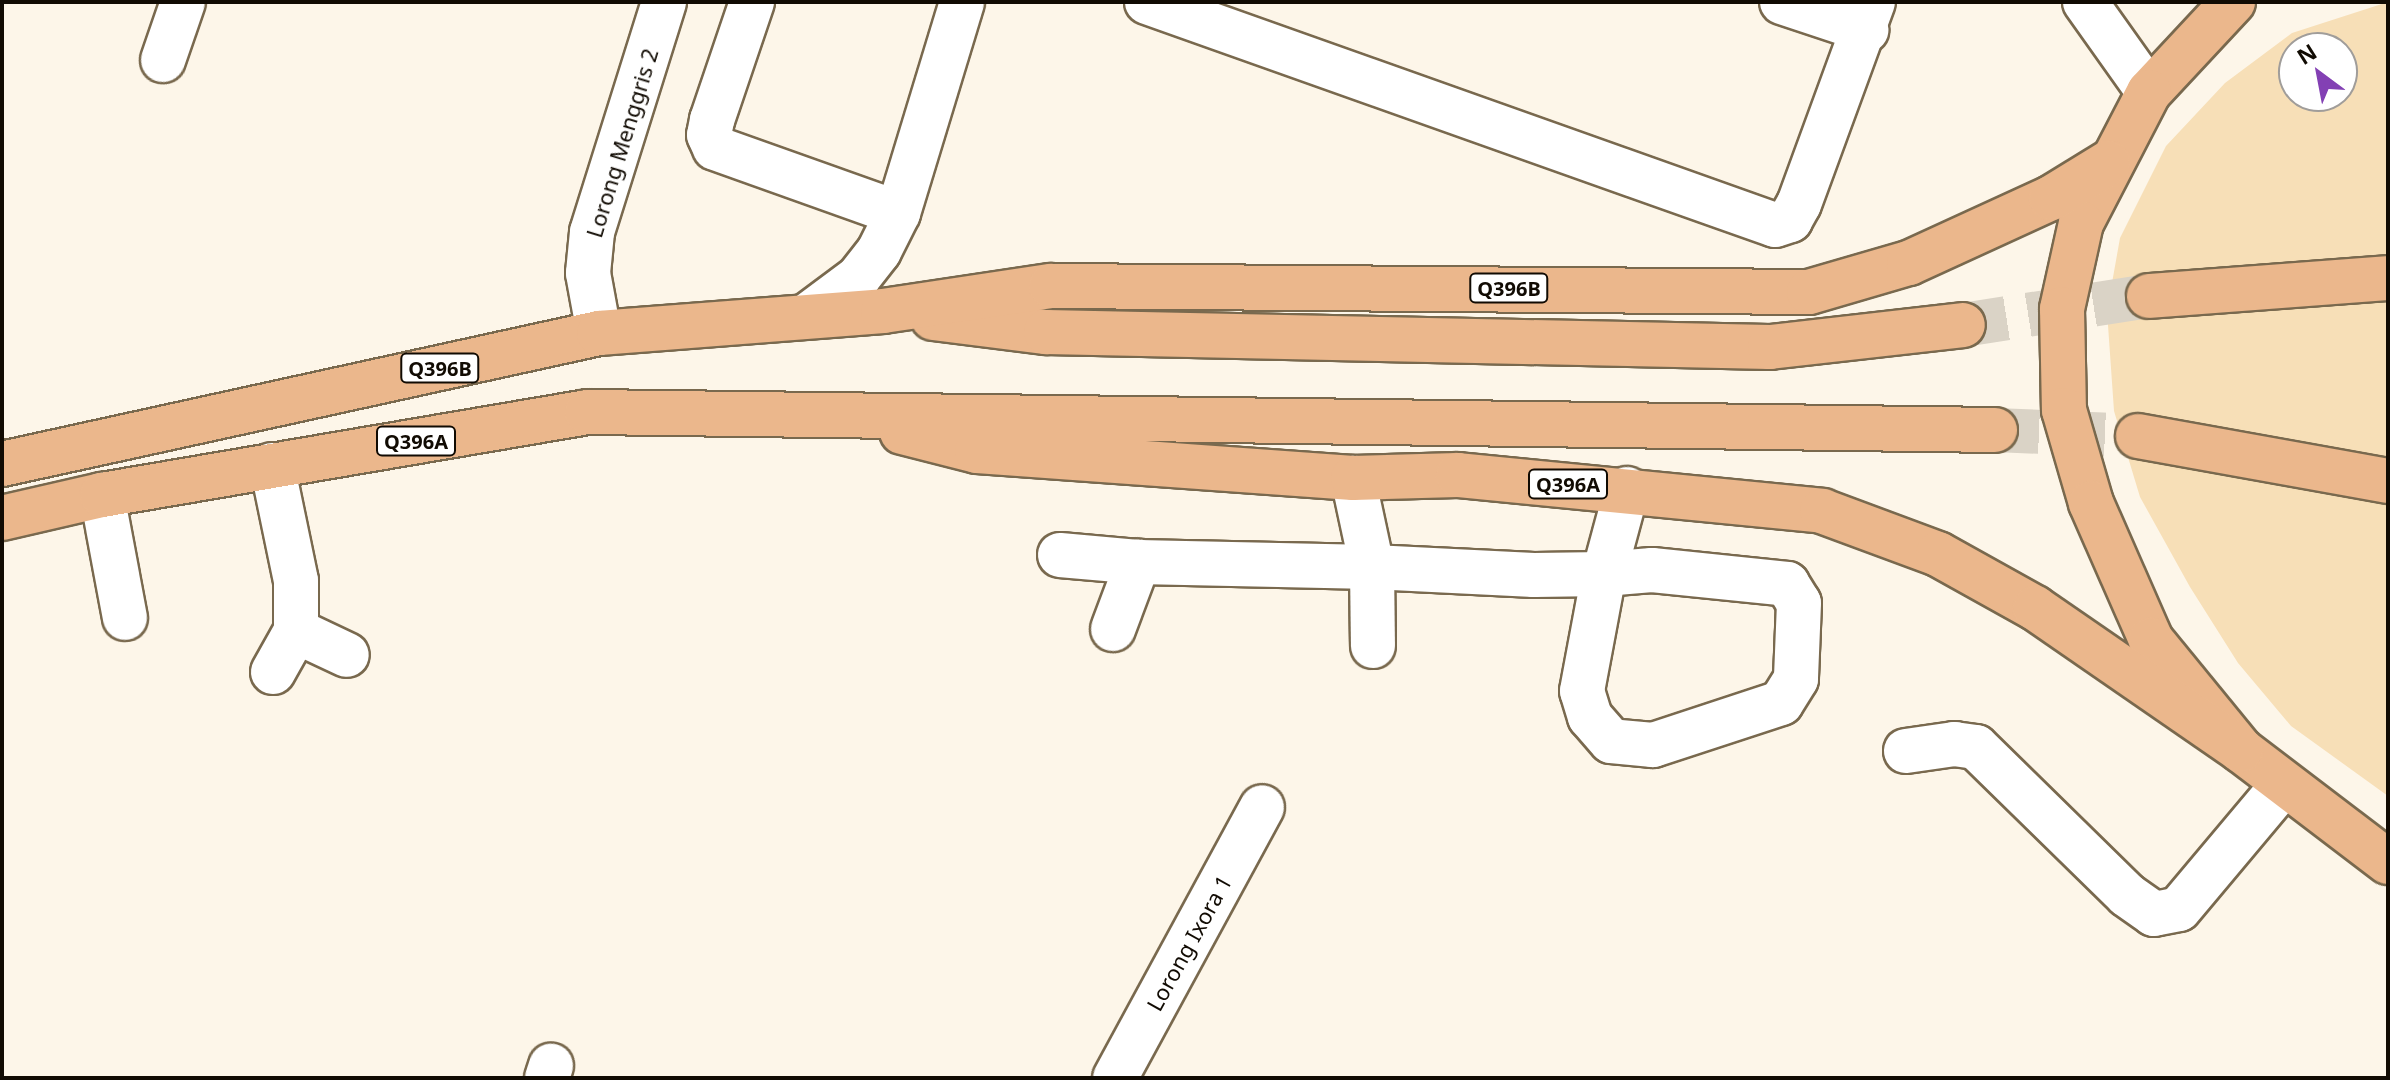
<!DOCTYPE html>
<style>
body{margin:0}
#map{position:relative;width:2390px;height:1080px;overflow:hidden;background:#fdf6e9;font-family:"Noto Sans",sans-serif}
div>[style]{position:absolute}
.green>*{inset:0;background:#f7dfb7}
.major-tunnel>*{height:44px;margin-top:-22px;transform-origin:0;background:repeating-linear-gradient(90deg,#dad3c6 0 44px,transparent 0 66px)}
.roads{filter:drop-shadow(2px 0 #79694e) drop-shadow(-2px 0 #79694e) drop-shadow(0 2px #79694e) drop-shadow(0 -2px #79694e)}
.minor>*{height:44px;margin:-22px;padding:0 22px;transform-origin:22px;border-radius:22px;background:#fff}
.major>*{height:44px;margin:-22px;padding:0 22px;transform-origin:22px;border-radius:22px;background:#ebb78c}
span{translate:-50% -50%;white-space:nowrap;text-align:center;line-height:1.15;-webkit-text-stroke:6px #fff;paint-order:stroke}
.shield-label span{padding:2px 6px;background:#fff;border:2px solid;border-radius:6px;-webkit-text-stroke-width:0}
.shield-label{font-size:20px;color:#110b03;font-weight:700}
.street-label{font-size:22px;color:#110b03}
.frame{position:absolute;inset:0;border:4px solid #110b03;pointer-events:none}
.north{position:absolute;left:2278px;top:32px;width:80px;height:80px;box-sizing:border-box;background:#fff;border:2px solid #a09d9a;border-radius:50%;rotate:328deg;font-size:22px;font-weight:700;line-height:32px;text-align:center;color:#110b03}
.north::after{content:'';display:block;margin:auto;width:28px;height:36px;background:#8340b4;clip-path:polygon(50% 0,100% 100%,50% 72%,0 100%)}
</style>
<div id="map">
<div class="green">
<i style="clip-path:polygon(evenodd,2388px 2px,2388px 796px,2291px 726px,2238px 663px,2190px 587px,2140px 497px,2114px 411px,2107px 311px,2120px 238px,2166px 146px,2225px 83px,2292px 33px,2388px 2px,2294px 48px,2342px 48px,2342px 96px,2294px 96px,2294px 48px)"></i>
</div>
<div class="major-tunnel">
<i style="left:1963px;top:325px;width:188px;rotate:-8.9deg"></i>
<i style="left:1995px;top:430px;width:143px;rotate:2.4deg"></i>
</div>
<div class="roads">
<div class="minor">
<i style="left:752px;top:2px;width:125px;rotate:108.7deg"></i>
<i style="left:712px;top:120px;width:15px;rotate:101deg"></i>
<i style="left:709px;top:135px;width:14px;rotate:65deg"></i>
<i style="left:715px;top:148px;width:194px;rotate:19.6deg"></i>
<i style="left:1147px;top:2px;width:666px;rotate:19.55deg"></i>
<i style="left:1775px;top:225px;width:16px;rotate:-18deg"></i>
<i style="left:1790px;top:220px;width:18px;rotate:-61deg"></i>
<i style="left:1799px;top:204px;width:215px;rotate:-69.9deg"></i>
<i style="left:1782px;top:2px;width:89px;rotate:18.4deg"></i>
<i style="left:2085px;top:2px;width:110px;rotate:54.6deg"></i>
<i style="left:163px;top:60px;width:61px;rotate:-71deg"></i>
<i style="left:807px;top:316px;width:64px;rotate:-36.7deg"></i>
<i style="left:858px;top:278px;width:34px;rotate:-52deg"></i>
<i style="left:879px;top:251px;width:42px;rotate:-63.4deg"></i>
<i style="left:898px;top:213px;width:220px;rotate:-73.1deg"></i>
<i style="left:599px;top:333px;width:61px;rotate:-100.4deg"></i>
<i style="left:588px;top:273px;width:41px;rotate:-84.4deg"></i>
<i style="left:592px;top:232px;width:241px;rotate:-72.6deg"></i>
<i style="left:272px;top:465px;width:118px;rotate:78.3deg"></i>
<i style="left:296px;top:581px;width:50px;rotate:90deg"></i>
<i style="left:296px;top:631px;width:47px;rotate:119.3deg"></i>
<i style="left:1353px;top:478px;width:91px;rotate:77.9deg"></i>
<i style="left:1372px;top:567px;width:162px;rotate:2.8deg"></i>
<i style="left:1534px;top:575px;width:70px;rotate:-0.8deg"></i>
<i style="left:1604px;top:574px;width:48px;rotate:-4.8deg"></i>
<i style="left:1652px;top:570px;width:136px;rotate:5.9deg"></i>
<i style="left:1787px;top:584px;width:22px;rotate:58deg"></i>
<i style="left:1799px;top:603px;width:76px;rotate:92.3deg"></i>
<i style="left:1796px;top:679px;width:28px;rotate:122deg"></i>
<i style="left:1781px;top:703px;width:135px;rotate:161.8deg"></i>
<i style="left:1653px;top:745px;width:42px;rotate:-174.6deg"></i>
<i style="left:1611px;top:741px;width:32px;rotate:-131deg"></i>
<i style="left:1590px;top:717px;width:27px;rotate:-107deg"></i>
<i style="left:1582px;top:691px;width:119px;rotate:-79.4deg"></i>
<i style="left:1604px;top:574px;width:88px;rotate:-74.9deg"></i>
<i style="left:102px;top:495px;width:125px;rotate:79.4deg"></i>
<i style="left:1060px;top:555px;width:78px;rotate:5.1deg"></i>
<i style="left:1138px;top:562px;width:234px;rotate:1.2deg"></i>
<i style="left:1372px;top:567px;width:79px;rotate:89.3deg"></i>
<i style="left:1113px;top:629px;width:72px;rotate:-69.5deg"></i>
<i style="left:296px;top:631px;width:56px;rotate:25.2deg"></i>
<i style="left:1906px;top:751px;width:49px;rotate:-8.3deg"></i>
<i style="left:1954px;top:744px;width:22px;rotate:8deg"></i>
<i style="left:1976px;top:747px;width:211px;rotate:44.4deg"></i>
<i style="left:2127px;top:895px;width:33px;rotate:35deg"></i>
<i style="left:2154px;top:914px;width:25px;rotate:-11deg"></i>
<i style="left:2179px;top:909px;width:162px;rotate:-50deg"></i>
<i style="left:547px;top:1078px;width:13px;rotate:-72deg"></i>
<i style="left:1115px;top:1078px;width:308px;rotate:-61.5deg"></i>
</div>
<div class="major">
<i style="left:2233px;top:2px;width:123px;rotate:133deg"></i>
<i style="left:2149px;top:92px;width:148px;rotate:117.4deg"></i>
<i style="left:2081px;top:223px;width:88px;rotate:102.5deg"></i>
<i style="left:2062px;top:309px;width:101px;rotate:88.9deg"></i>
<i style="left:2064px;top:410px;width:97px;rotate:73.8deg"></i>
<i style="left:2091px;top:503px;width:150px;rotate:66.3deg"></i>
<i style="left:2151px;top:640px;width:142px;rotate:50.7deg"></i>
<i style="left:2241px;top:750px;width:185px;rotate:37.3deg"></i>
<i style="left:2149px;top:296px;width:240px;rotate:-4.3deg"></i>
<i style="left:933px;top:318px;width:114px;rotate:7.1deg"></i>
<i style="left:1046px;top:332px;width:724px;rotate:1.19deg"></i>
<i style="left:1770px;top:347px;width:194px;rotate:-6.5deg"></i>
<i style="left:902px;top:432px;width:77px;rotate:14.2deg"></i>
<i style="left:977px;top:451px;width:377px;rotate:4.1deg"></i>
<i style="left:1353px;top:478px;width:105px;rotate:-1.6deg"></i>
<i style="left:1458px;top:475px;width:366px;rotate:5.6deg"></i>
<i style="left:1822px;top:511px;width:124px;rotate:20.3deg"></i>
<i style="left:1938px;top:554px;width:111px;rotate:29.1deg"></i>
<i style="left:2035px;top:608px;width:250px;rotate:34.6deg"></i>
<i style="left:2138px;top:436px;width:254px;rotate:10.2deg"></i>
<i style="left:2px;top:464px;width:611px;rotate:-12.38deg"></i>
<i style="left:599px;top:333px;width:285px;rotate:-4.4deg"></i>
<i style="left:883px;top:311px;width:170px;rotate:-8.5deg"></i>
<i style="left:1051px;top:286px;width:758px;rotate:0.45deg"></i>
<i style="left:1809px;top:292px;width:104px;rotate:-16.2deg"></i>
<i style="left:1909px;top:263px;width:156px;rotate:-24.6deg"></i>
<i style="left:2051px;top:198px;width:67px;rotate:-31.6deg"></i>
<i style="left:2px;top:518px;width:103px;rotate:-13deg"></i>
<i style="left:102px;top:495px;width:492px;rotate:-9.7deg"></i>
<i style="left:587px;top:412px;width:1408px;rotate:0.73deg"></i>
</div>
</div>
<div class="shield-label">
<span style="left:1509px;top:288px">Q396B</span>
<span style="left:440px;top:368px">Q396B</span>
<span style="left:416px;top:441px">Q396A</span>
<span style="left:1568px;top:484px">Q396A</span>
</div>
<div class="street-label">
<span style="left:622px;top:143px;rotate:-73deg">Lorong Menggris 2</span>
<span style="left:1189px;top:943px;rotate:-61deg">Lorong Ixora 1</span>
</div>
<div class="frame"></div>
<div class="north">N</div>
</div>
